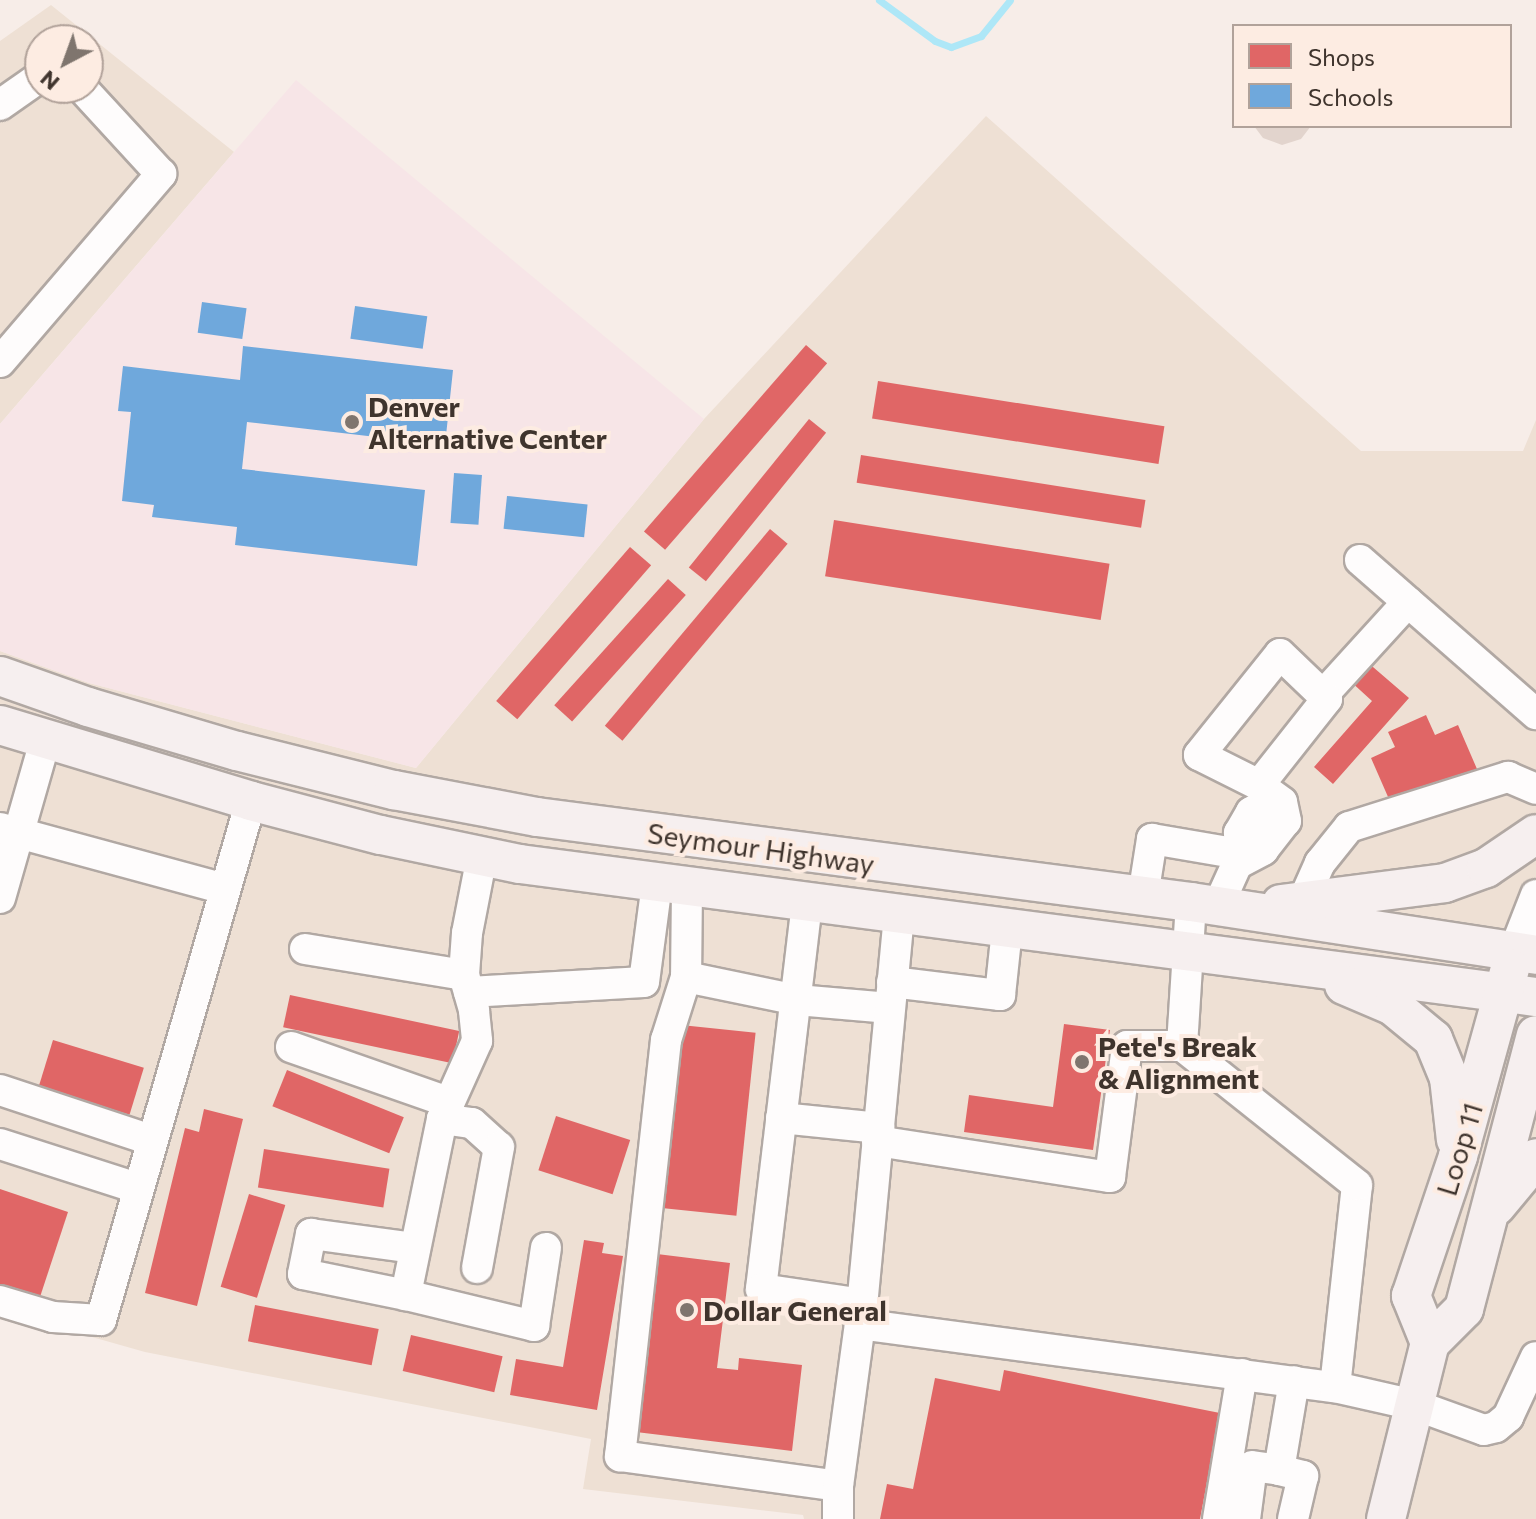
<!DOCTYPE html>
<style>
body{margin:0}
#map{position:relative;width:1536px;height:1519px;overflow:hidden;background:#f7ede8;font-family:Commissioner,sans-serif}
div>[style]{position:absolute}
.commercial>*{inset:0;background:#eee0d4}
.education>*{inset:0;background:#f7e5e7}
.shops>*{inset:0;background:#e06666;transform-origin:0 0}
.schools>*{inset:0;background:#6fa8dc;transform-origin:0 0}
.stream>*{height:7px;margin:-3.5px;padding:0 3.5px;transform-origin:3.5px;border-radius:3.5px;background:#aee7f7}
.building>*{inset:0;background:#e2d4cd}
.roads{filter:drop-shadow(2px 0 #b1a8a3) drop-shadow(-2px 0 #b1a8a3) drop-shadow(0 2px #b1a8a3) drop-shadow(0 -2px #b1a8a3)}
.minor>*{height:30px;margin:-15px;padding:0 15px;transform-origin:15px;border-radius:15px;background:#fefcfc}
.major>*{height:38px;margin:-19px;padding:0 19px;transform-origin:19px;border-radius:19px;background:#f6efef}
.dots>*{width:22px;height:22px;translate:-50% -50%;box-sizing:border-box;border:4px solid #fdece2;border-radius:50%}
span{translate:-50% -50%;white-space:nowrap;text-align:center;line-height:1.15;-webkit-text-stroke:8px #fdece2;paint-order:stroke}
.poi-label{font-size:28px;color:#3f342d;font-weight:700}
.left{translate:0 -50%;text-align:left}
.street-label{font-size:28px;color:#3f342d}
.legend{position:absolute;left:1232px;top:24px;width:280px;height:104px;box-sizing:border-box;background:#fdece2;border:2px solid #b1a29a;margin:0;padding:10px 14px;list-style:none;font-size:24px;color:#3f342d}
.legend li{display:flex;align-items:center;gap:16px;height:40px}
.legend b{width:40px;border:2px solid #b1a29a}
.north{position:absolute;left:24px;top:24px;width:80px;height:80px;box-sizing:border-box;background:#fdece2;border:2px solid #b1a29a;border-radius:50%;rotate:221deg;font-size:22px;font-weight:700;line-height:32px;text-align:center;color:#3f342d}
.north::after{content:'';display:block;margin:auto;width:28px;height:36px;background:#7f756e;clip-path:polygon(50% 0,100% 100%,50% 72%,0 100%)}
</style>
<div id="map">
<div class="commercial">
<i style="clip-path:polygon(evenodd,51px 5px,234px 152px,0 424px,0 41px,51px 5px,40px 40px,88px 40px,88px 88px,40px 88px,40px 40px)"></i>
<i style="clip-path:polygon(986px 116px,1361px 451px,1523px 451px,1536px 420px,1536px 1519px,804px 1519px,803px 1515px,583px 1489px,591px 1439px,145px 1352px,0 1311px,0 651px,89px 683px,416px 768px,704px 419px)"></i>
</div>
<div class="education">
<i style="clip-path:polygon(296px 80px,704px 419px,416px 768px,89px 683px,0 651px,0 424px)"></i>
</div>
<div class="shops">
<i style="left:806px;top:345px;width:28px;height:247px;rotate:41deg"></i>
<i style="left:878px;top:381px;width:290px;height:38px;rotate:9deg"></i>
<i style="left:809px;top:419px;width:22px;height:191px;rotate:39deg"></i>
<i style="left:861px;top:455px;width:288px;height:28px;rotate:9deg"></i>
<i style="left:834px;top:520px;width:279px;height:57px;rotate:9deg"></i>
<i style="left:770px;top:529px;width:23px;height:257px;rotate:40deg"></i>
<i style="left:630px;top:547px;width:28px;height:204px;rotate:41deg"></i>
<i style="left:668px;top:579px;width:24px;height:170px;rotate:42deg"></i>
<i style="clip-path:polygon(1366px 661px,1409px 698px,1333px 784px,1314px 767px,1372px 701px,1349px 680px)"></i>
<i style="clip-path:polygon(1426px 715px,1435px 735px,1458px 725px,1477px 769px,1392px 806px,1371px 758px,1395px 747px,1388px 732px)"></i>
<i style="left:290px;top:995px;width:173px;height:33px;rotate:12deg"></i>
<i style="clip-path:polygon(1064px 1024px,1110px 1030px,1093px 1150px,964px 1132px,969px 1095px,1053px 1107px)"></i>
<i style="left:681px;top:1025px;width:75px;height:184px;rotate:6deg"></i>
<i style="left:53px;top:1040px;width:95px;height:49px;rotate:17deg"></i>
<i style="left:287px;top:1070px;width:126px;height:39px;rotate:22deg"></i>
<i style="clip-path:polygon(204px 1109px,243px 1119px,197px 1306px,145px 1293px,185px 1128px,199px 1132px)"></i>
<i style="left:556px;top:1116px;width:78px;height:57px;rotate:18deg"></i>
<i style="left:264px;top:1149px;width:127px;height:39px;rotate:9deg"></i>
<i style="clip-path:polygon(0 1189px,68px 1212px,39px 1300px,0 1287px)"></i>
<i style="left:249px;top:1194px;width:38px;height:97px;rotate:17deg"></i>
<i style="clip-path:polygon(584px 1240px,604px 1243px,602px 1253px,623px 1256px,597px 1410px,510px 1395px,516px 1359px,563px 1367px)"></i>
<i style="clip-path:polygon(657px 1254px,730px 1263px,717px 1368px,738px 1370px,739px 1358px,802px 1365px,792px 1451px,636px 1432px)"></i>
<i style="left:255px;top:1305px;width:126px;height:37px;rotate:11deg"></i>
<i style="left:411px;top:1335px;width:94px;height:37px;rotate:13deg"></i>
<i style="clip-path:polygon(1004px 1370px,1220px 1413px,1200px 1519px,880px 1519px,887px 1484px,913px 1489px,935px 1378px,1000px 1391px)"></i>
</div>
<div class="schools">
<i style="left:202px;top:302px;width:45px;height:31px;rotate:8deg"></i>
<i style="left:355px;top:306px;width:73px;height:33px;rotate:8deg"></i>
<i style="clip-path:polygon(243px 346px,453px 370px,445px 445px,247px 422px,242px 469px,425px 490px,417px 566px,235px 545px,237px 527px,152px 517px,154px 505px,122px 501px,131px 412px,118px 411px,123px 366px,240px 380px)"></i>
<i style="left:454px;top:473px;width:28px;height:50px;rotate:4deg"></i>
<i style="left:507px;top:496px;width:81px;height:33px;rotate:6deg"></i>
</div>
<div class="stream">
<i style="left:879px;top:0;width:69px;rotate:36.2deg"></i>
<i style="left:935px;top:41px;width:17px;rotate:21deg"></i>
<i style="left:951px;top:47px;width:32px;rotate:-20deg"></i>
<i style="left:981px;top:36px;width:46px;rotate:-51.1deg"></i>
</div>
<div class="building">
<i style="clip-path:polygon(1254px 126px,1311px 126px,1301px 139px,1282px 145px,1263px 138px)"></i>
</div>
<div class="roads">
<div class="minor">
<i style="left:0;top:105px;width:49px;rotate:-35deg"></i>
<i style="left:0;top:362px;width:248px;rotate:-49.4deg"></i>
<i style="left:161px;top:174px;width:117px;rotate:-132.6deg"></i>
<i style="left:1360px;top:560px;width:234px;rotate:41.2deg"></i>
<i style="left:1323px;top:695px;width:126px;rotate:-47.6deg"></i>
<i style="left:0;top:828px;width:233px;rotate:15.2deg"></i>
<i style="left:1243px;top:844px;width:12px;rotate:-110deg"></i>
<i style="left:1239px;top:833px;width:24px;rotate:-60deg"></i>
<i style="left:1251px;top:812px;width:13px;rotate:-29deg"></i>
<i style="left:1262px;top:806px;width:13px;rotate:86deg"></i>
<i style="left:1263px;top:819px;width:20px;rotate:120deg"></i>
<i style="left:482px;top:856px;width:78px;rotate:101deg"></i>
<i style="left:467px;top:933px;width:42px;rotate:94.1deg"></i>
<i style="left:464px;top:975px;width:37px;rotate:74deg"></i>
<i style="left:474px;top:1011px;width:30px;rotate:84deg"></i>
<i style="left:477px;top:1041px;width:85px;rotate:114.2deg"></i>
<i style="left:442px;top:1119px;width:180px;rotate:101.6deg"></i>
<i style="left:406px;top:1295px;width:132px;rotate:13.6deg"></i>
<i style="left:534px;top:1326px;width:79px;rotate:-81.3deg"></i>
<i style="left:687px;top:887px;width:90px;rotate:90.6deg"></i>
<i style="left:686px;top:977px;width:113px;rotate:11.7deg"></i>
<i style="left:797px;top:1000px;width:93px;rotate:4.9deg"></i>
<i style="left:1143px;top:896px;width:58px;rotate:-81deg"></i>
<i style="left:1152px;top:839px;width:89px;rotate:9.7deg"></i>
<i style="left:0;top:898px;width:163px;rotate:-74deg"></i>
<i style="left:1303px;top:901px;width:42px;rotate:-65.9deg"></i>
<i style="left:1320px;top:863px;width:46px;rotate:-51.1deg"></i>
<i style="left:1349px;top:827px;width:167px;rotate:-17.5deg"></i>
<i style="left:1508px;top:777px;width:30px;rotate:23deg"></i>
<i style="left:807px;top:903px;width:389px;rotate:96.8deg"></i>
<i style="left:761px;top:1289px;width:102px;rotate:8.4deg"></i>
<i style="left:1218px;top:906px;width:46px;rotate:-65.7deg"></i>
<i style="left:1237px;top:864px;width:30px;rotate:-28deg"></i>
<i style="left:1263px;top:850px;width:37px;rotate:-52deg"></i>
<i style="left:1286px;top:821px;width:19px;rotate:-102deg"></i>
<i style="left:1282px;top:802px;width:29px;rotate:-144deg"></i>
<i style="left:1259px;top:785px;width:67px;rotate:-153.4deg"></i>
<i style="left:1199px;top:755px;width:129px;rotate:-51.3deg"></i>
<i style="left:1280px;top:654px;width:65px;rotate:43.8deg"></i>
<i style="left:1327px;top:699px;width:110px;rotate:128.3deg"></i>
<i style="left:899px;top:915px;width:411px;rotate:95.4deg"></i>
<i style="left:860px;top:1324px;width:479px;rotate:7.6deg"></i>
<i style="left:1335px;top:1387px;width:203px;rotate:-83.8deg"></i>
<i style="left:1357px;top:1185px;width:223px;rotate:-141.5deg"></i>
<i style="left:1182px;top:1046px;width:144px;rotate:-86.4deg"></i>
<i style="left:305px;top:949px;width:161px;rotate:9.3deg"></i>
<i style="left:1514px;top:951px;width:60px;rotate:-68.6deg"></i>
<i style="left:686px;top:977px;width:66px;rotate:107.6deg"></i>
<i style="left:666px;top:1040px;width:419px;rotate:96.3deg"></i>
<i style="left:620px;top:1456px;width:220px;rotate:7.8deg"></i>
<i style="left:838px;top:1486px;width:163px;rotate:-82.3deg"></i>
<i style="left:892px;top:982px;width:109px;rotate:6.9deg"></i>
<i style="left:1000px;top:995px;width:65px;rotate:-83.9deg"></i>
<i style="left:469px;top:992px;width:175px;rotate:-3.3deg"></i>
<i style="left:644px;top:982px;width:100px;rotate:-82.5deg"></i>
<i style="left:291px;top:1047px;width:166px;rotate:19.3deg"></i>
<i style="left:0;top:1090px;width:159px;rotate:18.3deg"></i>
<i style="left:781px;top:1118px;width:99px;rotate:5.8deg"></i>
<i style="left:442px;top:1119px;width:30px;rotate:8deg"></i>
<i style="left:472px;top:1123px;width:36px;rotate:42deg"></i>
<i style="left:499px;top:1147px;width:123px;rotate:100.3deg"></i>
<i style="left:877px;top:1141px;width:236px;rotate:8.8deg"></i>
<i style="left:1110px;top:1177px;width:132px;rotate:-82.6deg"></i>
<i style="left:1127px;top:1046px;width:55px"></i>
<i style="left:0;top:1144px;width:144px;rotate:17.8deg"></i>
<i style="left:406px;top:1295px;width:105px;rotate:-168.5deg"></i>
<i style="left:303px;top:1274px;width:41px;rotate:-78.7deg"></i>
<i style="left:311px;top:1234px;width:105px;rotate:7.7deg"></i>
<i style="left:0;top:1301px;width:55px;rotate:16.8deg"></i>
<i style="left:53px;top:1317px;width:48px;rotate:3.6deg"></i>
<i style="left:101px;top:1320px;width:540px;rotate:-73.88deg"></i>
<i style="left:1335px;top:1387px;width:82px;rotate:12.7deg"></i>
<i style="left:1415px;top:1405px;width:73px;rotate:19.9deg"></i>
<i style="left:1484px;top:1430px;width:12px;rotate:-14deg"></i>
<i style="left:1496px;top:1427px;width:16px;rotate:-40deg"></i>
<i style="left:1508px;top:1417px;width:66px;rotate:-65deg"></i>
<i style="left:1279px;top:1470px;width:25px;rotate:14deg"></i>
<i style="left:1303px;top:1476px;width:44px;rotate:103.1deg"></i>
<i style="left:838px;top:1519px;width:33px;rotate:-90deg"></i>
<i style="left:1218px;top:1519px;width:147px;rotate:-80.6deg"></i>
<i style="left:1245px;top:1519px;width:53px;rotate:-82.5deg"></i>
<i style="left:1252px;top:1466px;width:27px;rotate:8deg"></i>
<i style="left:1279px;top:1470px;width:90px;rotate:-80.4deg"></i>
</div>
<div class="major">
<i style="left:0;top:676px;width:93px;rotate:19.4deg"></i>
<i style="left:88px;top:707px;width:155px;rotate:16.5deg"></i>
<i style="left:237px;top:751px;width:162px;rotate:14deg"></i>
<i style="left:394px;top:790px;width:146px;rotate:10.7deg"></i>
<i style="left:537px;top:817px;width:660px;rotate:7.41deg"></i>
<i style="left:1191px;top:902px;width:349px;rotate:8.7deg"></i>
<i style="left:0;top:725px;width:262px;rotate:16.8deg"></i>
<i style="left:251px;top:801px;width:134px;rotate:14.7deg"></i>
<i style="left:381px;top:835px;width:142px;rotate:11.8deg"></i>
<i style="left:520px;top:864px;width:1025px;rotate:7.46deg"></i>
<i style="left:1281px;top:904px;width:165px;rotate:-7.3deg"></i>
<i style="left:1445px;top:883px;width:44px;rotate:-20.1deg"></i>
<i style="left:1486px;top:868px;width:60px;rotate:-34.2deg"></i>
<i style="left:1344px;top:985px;width:53px;rotate:23.2deg"></i>
<i style="left:1393px;top:1006px;width:52px;rotate:39.5deg"></i>
<i style="left:1433px;top:1039px;width:42px;rotate:67.7deg"></i>
<i style="left:1449px;top:1078px;width:62px;rotate:83.6deg"></i>
<i style="left:1496px;top:1206px;width:62px;rotate:-50.2deg"></i>
<i style="left:1430px;top:1343px;width:51px;rotate:-112deg"></i>
<i style="left:1411px;top:1296px;width:148px;rotate:-71.4deg"></i>
<i style="left:1458px;top:1156px;width:195px;rotate:-74.5deg"></i>
<i style="left:1386px;top:1519px;width:181px;rotate:-76deg"></i>
<i style="left:1430px;top:1343px;width:48px;rotate:-45deg"></i>
<i style="left:1464px;top:1309px;width:283px;rotate:-75.3deg"></i>
</div>
</div>
<div class="dots">
<i style="left:352px;top:422px;background:#7f756e"></i>
<i style="left:1082px;top:1062px;background:#7f756e"></i>
<i style="left:687px;top:1310px;background:#7f756e"></i>
</div>
<div class="poi-label">
<span class="left" style="left:368px;top:422px">Denver<br>Alternative Center</span>
<span class="left" style="left:1098px;top:1062px">Pete's Break<br>&amp; Alignment</span>
<span class="left" style="left:703px;top:1310px">Dollar General</span>
</div>
<div class="street-label">
<span style="left:761px;top:848px;rotate:8deg">Seymour Highway</span>
<span style="left:1459px;top:1149px;rotate:-73deg">Loop 11</span>
</div>
<ul class="legend">
<li><b style="height:22px;background:#e06666"></b>Shops</li>
<li><b style="height:22px;background:#6fa8dc"></b>Schools</li>
</ul>
<div class="north">N</div>
</div>
